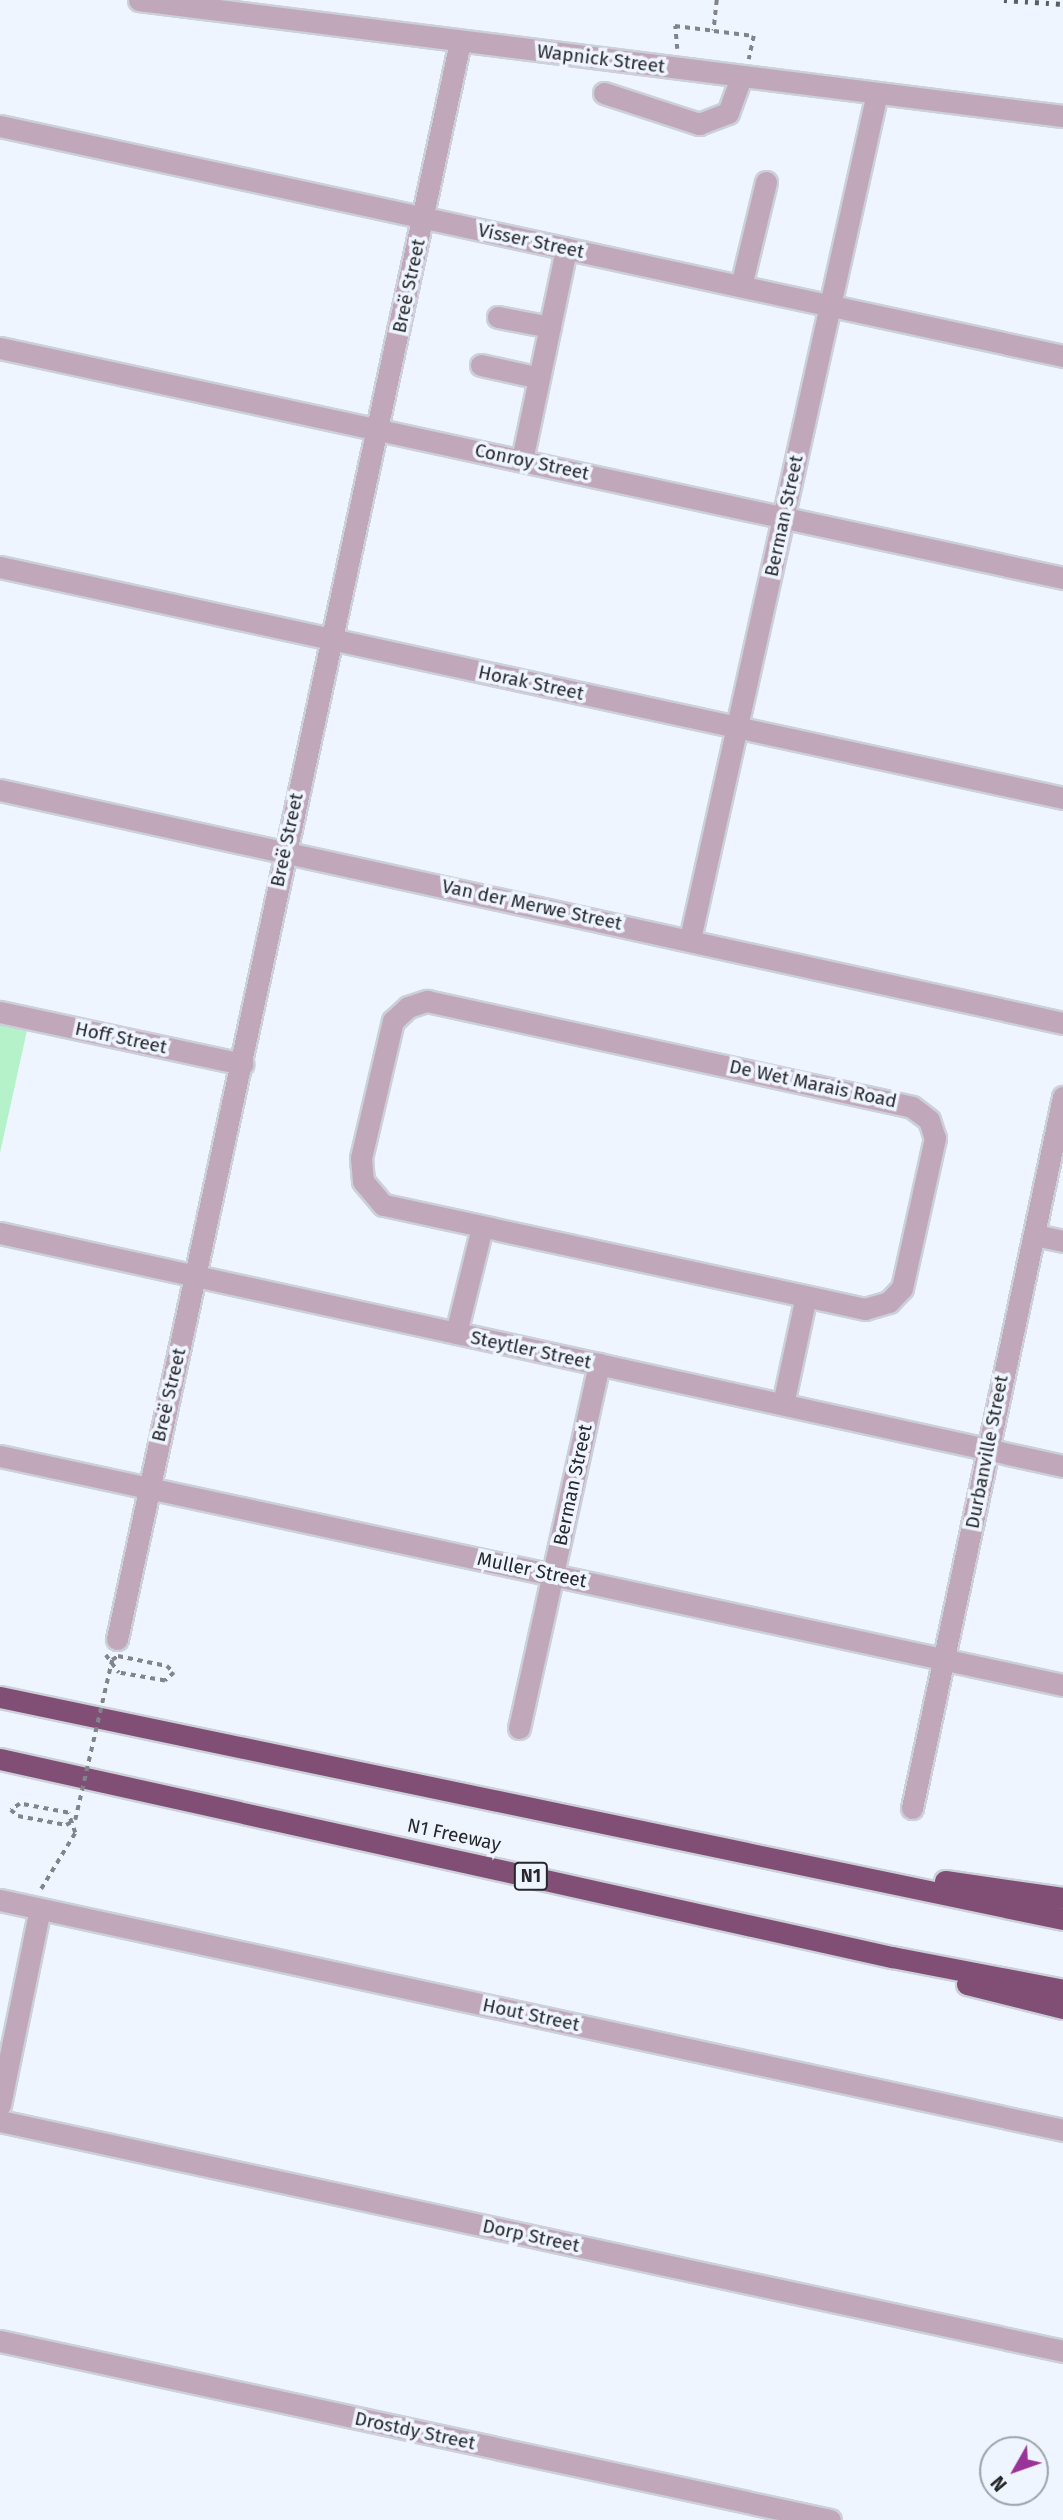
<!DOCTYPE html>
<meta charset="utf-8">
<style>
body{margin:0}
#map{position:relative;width:1063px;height:2520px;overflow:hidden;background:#eff5ff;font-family:"Fira Sans",sans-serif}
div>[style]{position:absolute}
.green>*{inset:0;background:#b5f2ca}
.path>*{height:3.5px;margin-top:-1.75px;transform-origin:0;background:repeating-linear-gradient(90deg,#81858b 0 5px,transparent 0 10px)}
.roads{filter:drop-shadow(2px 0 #cbd0d9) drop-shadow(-2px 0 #cbd0d9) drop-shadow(0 2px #cbd0d9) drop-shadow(0 -2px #cbd0d9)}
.minor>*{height:21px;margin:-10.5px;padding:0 10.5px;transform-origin:10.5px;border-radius:10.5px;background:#c0a8ba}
.highway>*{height:21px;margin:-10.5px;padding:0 10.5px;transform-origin:10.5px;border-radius:10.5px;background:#814f76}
.rail>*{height:5px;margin-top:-2.5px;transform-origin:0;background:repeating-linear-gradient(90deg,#5a5d61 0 3.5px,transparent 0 10.5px)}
.path-bridge>*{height:3.5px;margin-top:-1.75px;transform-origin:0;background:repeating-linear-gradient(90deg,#81858b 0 5px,transparent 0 10px)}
span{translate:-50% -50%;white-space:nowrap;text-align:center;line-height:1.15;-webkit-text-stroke:7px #eff5ff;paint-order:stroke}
.shield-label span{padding:2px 5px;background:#eff5ff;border:2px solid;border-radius:5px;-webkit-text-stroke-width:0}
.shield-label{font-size:18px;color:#26282b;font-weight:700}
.street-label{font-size:19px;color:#26282b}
.north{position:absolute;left:979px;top:2436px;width:70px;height:70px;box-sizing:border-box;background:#eff5ff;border:2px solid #9fa3aa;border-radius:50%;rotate:230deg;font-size:19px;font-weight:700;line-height:28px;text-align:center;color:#26282b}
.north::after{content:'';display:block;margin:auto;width:24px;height:32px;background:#9a3397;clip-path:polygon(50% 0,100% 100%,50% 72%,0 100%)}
</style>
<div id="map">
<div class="green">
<i style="clip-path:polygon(0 1020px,28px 1026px,0 1153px)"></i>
</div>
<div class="path">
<i style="left:717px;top:0;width:31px;rotate:96deg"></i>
<i style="left:714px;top:31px;width:40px;rotate:7.1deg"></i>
<i style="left:754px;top:36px;width:24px;rotate:102deg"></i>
<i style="left:677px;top:49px;width:23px;rotate:-95deg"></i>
<i style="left:675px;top:26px;width:39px;rotate:7deg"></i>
<i style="left:106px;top:1655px;width:22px;rotate:54deg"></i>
<i style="left:41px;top:1889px;width:66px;rotate:-58.7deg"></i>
<i style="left:75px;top:1833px;width:21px;rotate:-109deg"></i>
</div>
<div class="roads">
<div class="minor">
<i style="left:139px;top:0;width:931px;rotate:7.16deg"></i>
<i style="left:604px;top:93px;width:100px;rotate:18.1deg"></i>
<i style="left:699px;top:124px;width:31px;rotate:-21deg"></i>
<i style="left:728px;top:113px;width:38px;rotate:-70deg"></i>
<i style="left:0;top:126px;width:1088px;rotate:12.21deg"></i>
<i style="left:741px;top:286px;width:107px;rotate:-76.5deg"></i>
<i style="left:498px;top:317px;width:53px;rotate:10.9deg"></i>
<i style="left:0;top:348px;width:1088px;rotate:12.21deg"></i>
<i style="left:481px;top:365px;width:59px;rotate:12.6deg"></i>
<i style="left:522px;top:460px;width:216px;rotate:-78.2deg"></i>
<i style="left:0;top:567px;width:1088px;rotate:12.26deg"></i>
<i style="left:0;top:790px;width:1088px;rotate:12.36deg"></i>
<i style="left:690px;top:939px;width:866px;rotate:-77.54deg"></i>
<i style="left:427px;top:1001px;width:496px;rotate:12.3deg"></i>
<i style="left:912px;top:1107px;width:21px;rotate:37deg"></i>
<i style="left:929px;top:1120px;width:19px;rotate:72deg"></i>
<i style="left:935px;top:1138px;width:154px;rotate:102.4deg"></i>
<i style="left:902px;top:1288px;width:19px;rotate:133deg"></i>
<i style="left:889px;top:1302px;width:25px;rotate:164deg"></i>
<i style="left:865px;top:1309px;width:493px;rotate:-167.8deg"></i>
<i style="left:383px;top:1205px;width:31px;rotate:-130deg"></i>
<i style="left:363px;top:1181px;width:23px;rotate:-95deg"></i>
<i style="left:361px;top:1158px;width:141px;rotate:-76.9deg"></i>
<i style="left:393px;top:1021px;width:21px;rotate:-43deg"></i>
<i style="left:408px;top:1007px;width:20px;rotate:-18deg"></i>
<i style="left:0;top:1012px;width:248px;rotate:12.1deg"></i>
<i style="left:0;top:1233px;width:1088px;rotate:12.36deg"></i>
<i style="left:1035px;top:1235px;width:29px;rotate:12deg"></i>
<i style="left:456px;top:1333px;width:109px;rotate:-76.2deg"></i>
<i style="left:783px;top:1404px;width:110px;rotate:-78deg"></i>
<i style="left:0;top:1456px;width:1087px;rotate:12.16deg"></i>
<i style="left:117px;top:1639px;width:1633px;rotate:-77.88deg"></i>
<i style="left:519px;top:1728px;width:373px;rotate:-77.6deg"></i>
<i style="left:912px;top:1808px;width:727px;rotate:-78.01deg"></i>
<i style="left:0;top:1900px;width:1088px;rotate:12.21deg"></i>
<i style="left:0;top:2105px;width:200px;rotate:-78.5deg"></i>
<i style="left:0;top:2121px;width:1088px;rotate:12.21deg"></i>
<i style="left:0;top:2341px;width:849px;rotate:12.17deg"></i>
</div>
<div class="highway">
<i style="left:0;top:1697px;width:1086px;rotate:11.8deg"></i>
<i style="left:0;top:1759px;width:914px;rotate:12.52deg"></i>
<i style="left:892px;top:1957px;width:174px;rotate:10.9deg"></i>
<i style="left:945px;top:1881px;width:119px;rotate:8.2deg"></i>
<i style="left:967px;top:1984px;width:99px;rotate:14deg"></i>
</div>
</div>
<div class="rail">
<i style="left:1004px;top:0;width:59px;rotate:3.9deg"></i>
</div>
<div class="path-bridge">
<i style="left:68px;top:1813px;width:49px;rotate:-169.4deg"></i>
<i style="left:20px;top:1804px;width:11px;rotate:146deg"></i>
<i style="left:11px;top:1810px;width:9px;rotate:41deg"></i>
<i style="left:18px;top:1816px;width:49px;rotate:10.6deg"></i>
<i style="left:66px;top:1825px;width:10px;rotate:-29deg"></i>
<i style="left:75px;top:1820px;width:164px;rotate:-77deg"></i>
<i style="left:112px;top:1660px;width:7px;rotate:-34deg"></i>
<i style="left:118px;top:1656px;width:50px;rotate:11.5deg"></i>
<i style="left:167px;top:1666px;width:10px;rotate:45deg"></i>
<i style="left:174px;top:1673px;width:12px;rotate:138deg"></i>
<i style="left:165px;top:1681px;width:47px;rotate:-170.1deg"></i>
</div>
<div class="shield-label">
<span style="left:531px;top:1876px">N1</span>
</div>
<div class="street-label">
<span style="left:601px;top:59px;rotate:7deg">Wapnick Street</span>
<span style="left:531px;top:241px;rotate:12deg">Visser Street</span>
<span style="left:409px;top:286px;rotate:-78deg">Breë Street</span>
<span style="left:532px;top:462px;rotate:12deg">Conroy Street</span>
<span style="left:784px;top:516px;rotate:-78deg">Berman Street</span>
<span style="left:531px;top:683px;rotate:12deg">Horak Street</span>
<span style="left:287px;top:840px;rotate:-78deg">Breë Street</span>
<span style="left:532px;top:905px;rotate:12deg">Van der Merwe Street</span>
<span style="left:121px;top:1038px;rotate:12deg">Hoff Street</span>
<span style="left:813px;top:1084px;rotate:12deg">De Wet Marais Road</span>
<span style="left:531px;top:1350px;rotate:12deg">Steytler Street</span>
<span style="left:169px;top:1395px;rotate:-77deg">Breë Street</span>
<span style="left:987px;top:1452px;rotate:-79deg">Durbanville Street</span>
<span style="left:573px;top:1485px;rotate:-78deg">Berman Street</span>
<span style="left:532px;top:1570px;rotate:12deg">Muller Street</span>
<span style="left:454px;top:1835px;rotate:12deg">N1 Freeway</span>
<span style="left:531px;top:2015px;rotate:12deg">Hout Street</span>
<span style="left:531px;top:2236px;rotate:12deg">Dorp Street</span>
<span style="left:415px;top:2431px;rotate:12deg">Drostdy Street</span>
</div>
<div class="north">N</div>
</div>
